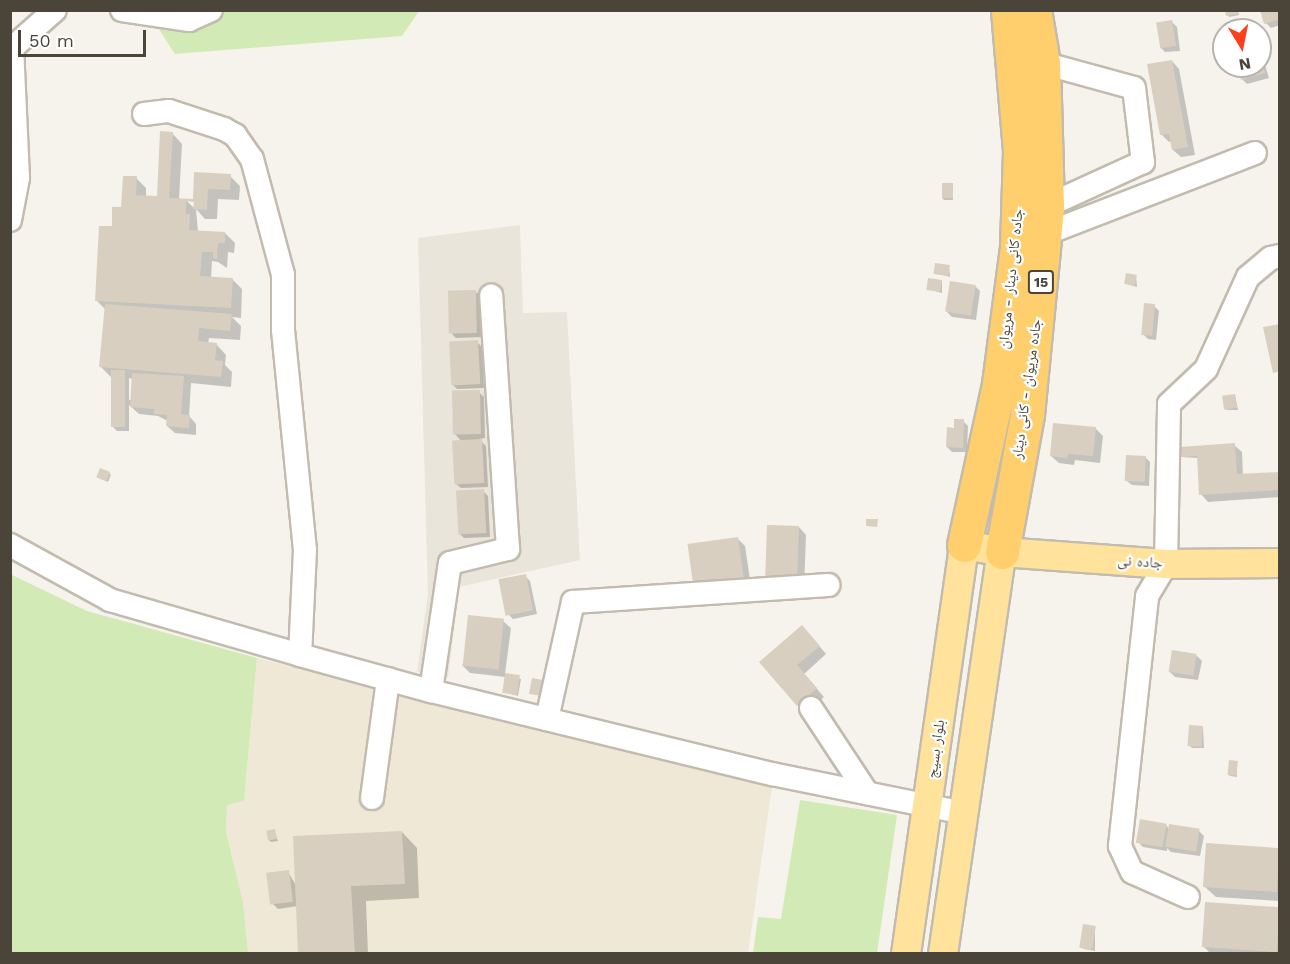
<!DOCTYPE html>
<meta charset="utf-8">
<style>
body{margin:0}
#map{position:relative;width:1290px;height:964px;overflow:hidden;background:#f6f3ec;font-family:"Work Sans","Noto Naskh Arabic",sans-serif}
div>[style]{position:absolute}
.residential>*{inset:0;background:#eae5da}
.education>*{inset:0;background:#efe8d6}
.green>*{inset:0;background:#d2eab5}
.shadow>*{inset:0;background:#0003}
.building>*{inset:0;background:#d8cfc1;transform-origin:0 0}
.roads{filter:drop-shadow(2px 0 #c2bbae) drop-shadow(-2px 0 #c2bbae) drop-shadow(0 2px #c2bbae) drop-shadow(0 -2px #c2bbae)}
.minor>*{height:22px;margin:-11px;padding:0 11px;transform-origin:11px;border-radius:11px;background:#fff}
.major>*{height:28px;margin:-14px;padding:0 14px;transform-origin:14px;border-radius:14px;background:#ffe39c}
.highway>*{height:33px;margin:-16.5px;padding:0 16.5px;transform-origin:16.5px;border-radius:16.5px;background:#ffcf6e}
span{translate:-50% -50%;white-space:nowrap;text-align:center;line-height:1.15;-webkit-text-stroke:4.5px #fff;paint-order:stroke}
.shield-label span{padding:2px 4px;background:#fff;border:2px solid;border-radius:4px;-webkit-text-stroke-width:0}
.shield-label{font-size:14px;color:#4b4439;font-weight:700}
.street-label{font-size:15px;color:#4b4439}
.frame{position:absolute;inset:0;border:12px solid #4b4439;pointer-events:none}
.north{position:absolute;left:1212px;top:18px;width:60px;height:60px;box-sizing:border-box;background:#fff;border:2px solid #b7b4b0;border-radius:50%;rotate:170deg;font-size:16px;font-weight:700;line-height:24px;text-align:center;color:#4b4439}
.north::after{content:'';display:block;margin:auto;width:21px;height:27px;background:#fc3f1d;clip-path:polygon(50% 0,100% 100%,50% 72%,0 100%)}
.scale{position:absolute;left:18px;top:30px;width:128px;height:27px;box-sizing:border-box;border:3px solid #4b4439;border-top:0;padding-left:8px;font-size:18px;line-height:21px;white-space:nowrap;color:#4b4439;-webkit-text-stroke:4px #fff;paint-order:stroke}
</style>
<div id="map">
<div class="residential">
<i style="clip-path:polygon(520px 225px,523px 313px,567px 312px,580px 560px,459px 587px,448px 677px,417px 672px,428px 594px,418px 238px)"></i>
</div>
<div class="education">
<i style="clip-path:polygon(257px 658px,772px 787px,748px 953px,248px 953px,243px 902px,226px 832px,227px 805px,244px 801px)"></i>
</div>
<div class="green">
<i style="clip-path:polygon(147px 11px,419px 11px,402px 36px,175px 54px)"></i>
<i style="clip-path:polygon(10px 574px,87px 611px,257px 658px,244px 801px,227px 805px,226px 832px,243px 902px,248px 953px,11px 953px)"></i>
<i style="clip-path:polygon(800px 800px,897px 815px,877px 953px,753px 953px,758px 917px,781px 919px)"></i>
</div>
<div class="shadow">
<i style="clip-path:polygon(1226px 10px,1238px 10px,1239px 15px,1229px 17px)"></i>
<i style="clip-path:polygon(1280px 10px,1280px 25px,1271px 28px,1266px 23px)"></i>
<i style="clip-path:polygon(1172px 22px,1177px 27px,1180px 51px,1165px 52px,1160px 47px)"></i>
<i style="clip-path:polygon(1260px 49px,1269px 78px,1247px 84px,1242px 79px,1238px 66px,1260px 66px)"></i>
<i style="clip-path:polygon(1172px 61px,1179px 69px,1195px 155px,1181px 157px,1173px 150px,1172px 141px,1169px 142px,1161px 134px)"></i>
<i style="clip-path:polygon(evenodd,172px 133px,182px 144px,179px 200px,186px 200px,195px 209px,195px 174px,230px 176px,240px 186px,239px 200px,218px 199px,217px 219px,205px 219px,196px 209px,198px 232px,225px 233px,235px 243px,234px 253px,228px 252px,227px 268px,218px 262px,212px 261px,211px 278px,232px 279px,242px 289px,241px 318px,232px 317px,241px 326px,240px 340px,209px 338px,208px 344px,216px 344px,226px 355px,225px 365px,232px 372px,231px 387px,191px 383px,189px 416px,196px 424px,196px 435px,175px 433px,167px 426px,168px 421px,158px 416px,139px 414px,129px 405px,129px 431px,117px 431px,112px 426px,111px 377px,101px 367px,106px 310px,96px 300px,113px 228px,136px 178px,146px 188px,146px 197px,159px 198px,172px 133px,129px 378px,133px 379px,132px 400px,129px 400px,129px 378px)"></i>
<i style="clip-path:polygon(952px 185px,953px 200px,944px 200px,942px 198px)"></i>
<i style="clip-path:polygon(949px 266px,950px 277px,935px 273px)"></i>
<i style="clip-path:polygon(1136px 276px,1137px 287px,1126px 284px)"></i>
<i style="clip-path:polygon(942px 281px,942px 293px,927px 289px)"></i>
<i style="clip-path:polygon(975px 286px,980px 291px,976px 320px,952px 317px,947px 312px)"></i>
<i style="clip-path:polygon(475px 291px,480px 296px,482px 337px,456px 338px,452px 334px)"></i>
<i style="clip-path:polygon(1154px 306px,1159px 311px,1156px 340px,1148px 339px,1143px 334px)"></i>
<i style="clip-path:polygon(477px 342px,482px 347px,484px 388px,457px 389px,452px 384px)"></i>
<i style="clip-path:polygon(479px 392px,484px 397px,485px 438px,479px 439px,486px 446px,488px 487px,461px 488px,456px 484px,462px 442px,455px 434px)"></i>
<i style="clip-path:polygon(1235px 395px,1238px 410px,1227px 410px,1225px 408px)"></i>
<i style="clip-path:polygon(963px 421px,968px 426px,967px 452px,952px 452px,947px 447px,955px 429px)"></i>
<i style="clip-path:polygon(1095px 428px,1103px 436px,1100px 463px,1075px 460px,1074px 465px,1059px 463px,1051px 456px)"></i>
<i style="clip-path:polygon(1234px 445px,1242px 452px,1243px 476px,1280px 473px,1280px 497px,1208px 502px,1201px 494px,1198px 458px,1181px 457px)"></i>
<i style="clip-path:polygon(1145px 457px,1150px 462px,1149px 486px,1132px 485px,1127px 481px)"></i>
<i style="clip-path:polygon(109px 473px,111px 475px,108px 482px,98px 477px)"></i>
<i style="clip-path:polygon(483px 491px,488px 496px,490px 537px,464px 538px,459px 533px)"></i>
<i style="clip-path:polygon(799px 527px,806px 535px,804px 589px,774px 588px)"></i>
<i style="clip-path:polygon(738px 539px,745px 546px,751px 586px,702px 592px)"></i>
<i style="clip-path:polygon(525px 576px,530px 581px,537px 614px,513px 619px,508px 614px)"></i>
<i style="clip-path:polygon(503px 621px,511px 628px,505px 674px,521px 679px,518px 696px,503px 692px,506px 677px,470px 673px,462px 665px)"></i>
<i style="clip-path:polygon(809px 634px,826px 654px,804px 674px,824px 697px,806px 712px,761px 662px)"></i>
<i style="clip-path:polygon(1197px 656px,1202px 661px,1198px 680px,1175px 677px,1170px 672px)"></i>
<i style="clip-path:polygon(1203px 727px,1204px 748px,1192px 748px,1190px 746px)"></i>
<i style="clip-path:polygon(1237px 763px,1237px 777px,1230px 776px,1228px 774px)"></i>
<i style="clip-path:polygon(1166px 825px,1169px 829px,1199px 831px,1204px 836px,1200px 856px,1171px 852px,1167px 848px,1167px 851px,1143px 847px,1138px 842px)"></i>
<i style="clip-path:polygon(274px 831px,278px 841px,271px 842px,269px 840px)"></i>
<i style="clip-path:polygon(402px 832px,417px 848px,419px 898px,366px 901px,368px 954px,300px 954px,298px 906px,278px 909px,273px 904px,288px 872px,297px 887px)"></i>
<i style="clip-path:polygon(1280px 849px,1280px 901px,1216px 897px,1205px 887px)"></i>
<i style="clip-path:polygon(1280px 908px,1280px 954px,1211px 954px,1204px 947px)"></i>
<i style="clip-path:polygon(1095px 927px,1095px 951px,1084px 949px,1082px 947px)"></i>
</div>
<div class="building">
<i style="clip-path:polygon(1225px 10px,1238px 10px,1238px 14px,1226px 16px)"></i>
<i style="clip-path:polygon(1260px 10px,1280px 10px,1280px 19px,1264px 24px)"></i>
<i style="left:1172px;top:20px;width:26px;height:16px;rotate:81deg"></i>
<i style="clip-path:polygon(1261px 56px,1265px 73px,1241px 80px,1237px 66px,1260px 66px)"></i>
<i style="clip-path:polygon(1172px 60px,1188px 147px,1172px 150px,1169px 134px,1160px 135px,1147px 64px)"></i>
<i style="clip-path:polygon(160px 131px,173px 132px,169px 198px,193px 199px,194px 172px,231px 174px,230px 190px,208px 189px,207px 210px,193px 209px,194px 202px,186px 201px,186px 214px,190px 214px,189px 230px,225px 232px,225px 243px,218px 243px,217px 259px,213px 258px,213px 252px,202px 252px,200px 276px,233px 278px,231px 308px,95px 301px,99px 226px,112px 226px,112px 207px,121px 207px,123px 176px,137px 176px,136px 195px,157px 196px)"></i>
<i style="left:942px;top:183px;width:11px;height:15px"></i>
<i style="left:935px;top:263px;width:15px;height:11px;rotate:8deg"></i>
<i style="left:1126px;top:273px;width:11px;height:11px;rotate:10deg"></i>
<i style="left:928px;top:278px;width:14px;height:12px;rotate:8deg"></i>
<i style="left:950px;top:281px;width:26px;height:31px;rotate:9deg"></i>
<i style="left:476px;top:290px;width:43px;height:28px;rotate:89deg"></i>
<i style="left:1144px;top:303px;width:11px;height:32px;rotate:5deg"></i>
<i style="clip-path:polygon(105px 304px,232px 314px,230px 331px,199px 328px,198px 341px,217px 343px,215px 360px,223px 361px,221px 377px,99px 367px)"></i>
<i style="clip-path:polygon(1280px 324px,1280px 371px,1273px 373px,1263px 327px)"></i>
<i style="left:478px;top:340px;width:44px;height:29px;rotate:87deg"></i>
<i style="left:111px;top:370px;width:14px;height:57px"></i>
<i style="clip-path:polygon(132px 373px,184px 376px,181px 414px,190px 415px,189px 428px,166px 426px,167px 415px,154px 414px,154px 409px,130px 407px)"></i>
<i style="left:480px;top:390px;width:44px;height:28px;rotate:89deg"></i>
<i style="left:1235px;top:394px;width:14px;height:13px;rotate:82deg"></i>
<i style="clip-path:polygon(954px 419px,964px 419px,963px 448px,946px 447px,947px 427px,954px 428px)"></i>
<i style="clip-path:polygon(1053px 423px,1096px 427px,1093px 456px,1068px 454px,1067px 458px,1050px 456px)"></i>
<i style="left:482px;top:439px;width:44px;height:30px;rotate:87deg"></i>
<i style="clip-path:polygon(1235px 443px,1237px 474px,1280px 472px,1280px 490px,1199px 495px,1197px 456px,1179px 457px,1179px 447px)"></i>
<i style="left:1126px;top:455px;width:20px;height:26px;rotate:3deg"></i>
<i style="left:100px;top:468px;width:11px;height:10px;rotate:22deg"></i>
<i style="left:484px;top:489px;width:44px;height:28px;rotate:87deg"></i>
<i style="clip-path:polygon(866px 519px,878px 519px,877px 527px,866px 526px)"></i>
<i style="left:767px;top:525px;width:32px;height:56px;rotate:2deg"></i>
<i style="left:738px;top:537px;width:42px;height:51px;rotate:82deg"></i>
<i style="left:526px;top:574px;width:37px;height:28px;rotate:79deg"></i>
<i style="left:468px;top:615px;width:36px;height:51px;rotate:6deg"></i>
<i style="clip-path:polygon(802px 625px,820px 646px,797px 665px,817px 688px,797px 706px,759px 662px)"></i>
<i style="left:1172px;top:650px;width:25px;height:22px;rotate:9deg"></i>
<i style="left:505px;top:673px;width:15px;height:20px;rotate:8deg"></i>
<i style="left:532px;top:678px;width:15px;height:16px;rotate:11deg"></i>
<i style="left:1189px;top:725px;width:14px;height:21px;rotate:4deg"></i>
<i style="left:1229px;top:760px;width:9px;height:15px;rotate:6deg"></i>
<i style="left:1140px;top:819px;width:27px;height:24px;rotate:10deg"></i>
<i style="left:1169px;top:824px;width:31px;height:23px;rotate:9deg"></i>
<i style="left:275px;top:829px;width:10px;height:9px;rotate:79deg"></i>
<i style="clip-path:polygon(402px 831px,405px 884px,351px 886px,355px 954px,298px 954px,293px 836px)"></i>
<i style="left:1206px;top:843px;width:74px;height:44px;rotate:4deg"></i>
<i style="left:289px;top:870px;width:32px;height:23px;rotate:83deg"></i>
<i style="left:1205px;top:902px;width:75px;height:45px;rotate:4deg"></i>
<i style="left:1083px;top:924px;width:13px;height:24px;rotate:9deg"></i>
</div>
<div class="roads">
<div class="minor">
<i style="left:122px;top:10px;width:68px;rotate:8.5deg"></i>
<i style="left:189px;top:20px;width:24px;rotate:-24deg"></i>
<i style="left:1043px;top:63px;width:94px;rotate:15.4deg"></i>
<i style="left:1134px;top:88px;width:75px;rotate:83.1deg"></i>
<i style="left:1143px;top:162px;width:106px;rotate:155.4deg"></i>
<i style="left:144px;top:114px;width:25px;rotate:-7deg"></i>
<i style="left:169px;top:111px;width:58px;rotate:18.1deg"></i>
<i style="left:224px;top:129px;width:13px;rotate:29deg"></i>
<i style="left:235px;top:135px;width:29px;rotate:55deg"></i>
<i style="left:252px;top:159px;width:120px;rotate:75deg"></i>
<i style="left:283px;top:275px;width:55px;rotate:90deg"></i>
<i style="left:283px;top:330px;width:221px;rotate:84.3deg"></i>
<i style="left:305px;top:550px;width:105px;rotate:92.7deg"></i>
<i style="left:300px;top:655px;width:136px;rotate:15.4deg"></i>
<i style="left:431px;top:691px;width:351px;rotate:13.7deg"></i>
<i style="left:772px;top:774px;width:196px;rotate:11.5deg"></i>
<i style="left:10px;top:220px;width:43px;rotate:-79.2deg"></i>
<i style="left:18px;top:178px;width:130px;rotate:-92.6deg"></i>
<i style="left:12px;top:48px;width:57px;rotate:-41.5deg"></i>
<i style="left:1045px;top:234px;width:225px;rotate:-21.1deg"></i>
<i style="left:10px;top:545px;width:114px;rotate:28.8deg"></i>
<i style="left:110px;top:600px;width:198px;rotate:16.1deg"></i>
<i style="left:431px;top:691px;width:129px;rotate:-81.6deg"></i>
<i style="left:450px;top:563px;width:60px;rotate:-13.6deg"></i>
<i style="left:508px;top:549px;width:254px;rotate:-93.8deg"></i>
<i style="left:811px;top:708px;width:102px;rotate:56.6deg"></i>
<i style="left:547px;top:719px;width:120px;rotate:-77.5deg"></i>
<i style="left:573px;top:602px;width:256px;rotate:-3.8deg"></i>
<i style="left:372px;top:798px;width:120px;rotate:-82.3deg"></i>
<i style="left:1188px;top:897px;width:61px;rotate:-155.9deg"></i>
<i style="left:1132px;top:872px;width:29px;rotate:-115deg"></i>
<i style="left:1120px;top:846px;width:251px;rotate:-83.8deg"></i>
<i style="left:1147px;top:596px;width:37px;rotate:-59deg"></i>
<i style="left:1166px;top:564px;width:160px;rotate:-88.9deg"></i>
<i style="left:1169px;top:404px;width:51px;rotate:-43.4deg"></i>
<i style="left:1206px;top:369px;width:101px;rotate:-65.5deg"></i>
<i style="left:1248px;top:277px;width:30px;rotate:-40deg"></i>
<i style="left:1271px;top:258px;width:9px;rotate:-13deg"></i>
</div>
<div class="major">
<i style="left:906px;top:954px;width:413px;rotate:-81.9deg"></i>
<i style="left:964px;top:545px;width:39px;rotate:10deg"></i>
<i style="left:1002px;top:552px;width:164px;rotate:4.2deg"></i>
<i style="left:1166px;top:564px;width:114px;rotate:-0.5deg"></i>
<i style="left:943px;top:954px;width:406px;rotate:-81.7deg"></i>
</div>
<div class="highway">
<i style="left:964px;top:545px;width:165px;rotate:-77.7deg"></i>
<i style="left:999px;top:384px;width:138px;rotate:-82.5deg"></i>
<i style="left:1017px;top:247px;width:97px;rotate:-88.2deg"></i>
<i style="left:1020px;top:150px;width:141px;rotate:-94.9deg"></i>
<i style="left:1002px;top:552px;width:139px;rotate:-79.7deg"></i>
<i style="left:1027px;top:415px;width:210px;rotate:-84.5deg"></i>
<i style="left:1047px;top:206px;width:143px;rotate:-91.6deg"></i>
<i style="left:1043px;top:63px;width:54px;rotate:-99.6deg"></i>
</div>
</div>
<div class="shield-label">
<span style="left:1041px;top:282px">15</span>
</div>
<div class="street-label">
<span style="left:1011px;top:279px;rotate:-84deg">جاده کانی دینار - مریوان</span>
<span style="left:1027px;top:389px;rotate:-82deg">جاده مریوان - کانی دینار</span>
<span style="left:1140px;top:562px;rotate:4deg">جاده نی</span>
<span style="left:936px;top:749px;rotate:-82deg">بلوار بسیج</span>
</div>
<div class="frame"></div>
<div class="north">N</div>
<div class="scale">50 m</div>
</div>
